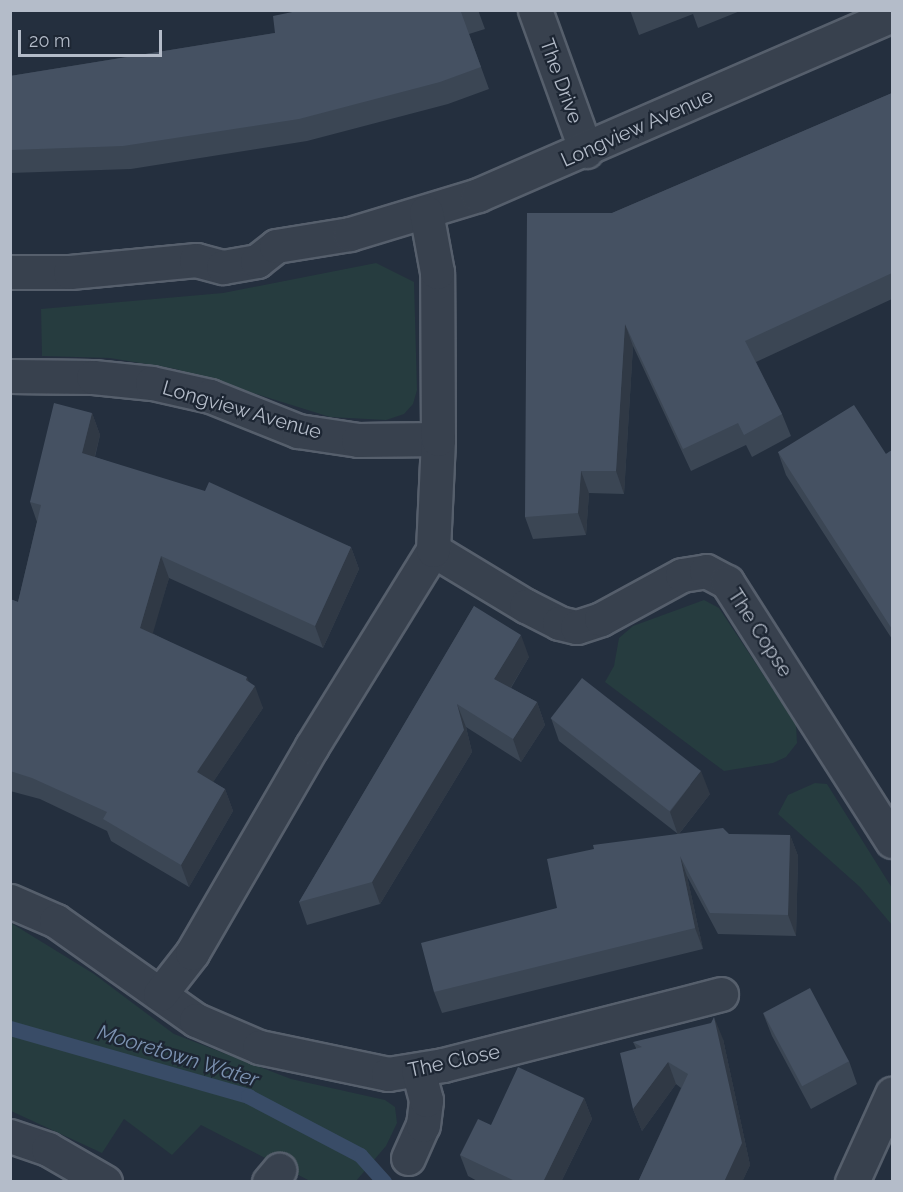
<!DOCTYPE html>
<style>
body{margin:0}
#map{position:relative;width:903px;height:1192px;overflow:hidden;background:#242f3e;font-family:Raleway,sans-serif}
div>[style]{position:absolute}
.green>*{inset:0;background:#263c3f}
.stream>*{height:15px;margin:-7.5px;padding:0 7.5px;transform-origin:7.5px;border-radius:7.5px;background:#394c67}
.roads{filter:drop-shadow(2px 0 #565f6c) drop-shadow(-2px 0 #565f6c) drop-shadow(0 2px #565f6c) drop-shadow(0 -2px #565f6c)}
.minor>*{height:33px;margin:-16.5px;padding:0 16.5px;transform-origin:16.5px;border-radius:16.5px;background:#38414e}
.wall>*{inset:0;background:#3b4654}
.shaded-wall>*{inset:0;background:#303945}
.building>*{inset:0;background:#455162;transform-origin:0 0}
span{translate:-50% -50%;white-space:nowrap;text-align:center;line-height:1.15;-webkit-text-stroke:4.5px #1d2633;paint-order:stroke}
.street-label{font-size:20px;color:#b4bcc9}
.water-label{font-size:21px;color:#7c92b1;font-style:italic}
.frame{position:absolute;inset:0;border:12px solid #b4bcc9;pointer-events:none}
.scale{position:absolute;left:18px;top:30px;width:144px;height:27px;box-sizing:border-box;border:3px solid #b4bcc9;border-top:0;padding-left:8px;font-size:18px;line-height:21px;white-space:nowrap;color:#b4bcc9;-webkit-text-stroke:4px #1d2633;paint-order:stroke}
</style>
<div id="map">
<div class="green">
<i style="clip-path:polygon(376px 263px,414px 282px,417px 390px,413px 404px,404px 414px,386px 420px,330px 417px,176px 369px,110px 358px,42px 356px,41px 309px,223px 293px)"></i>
<i style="clip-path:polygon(704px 600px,719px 608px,796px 724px,797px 743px,786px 757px,773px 763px,724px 771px,605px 682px,614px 666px,619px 638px,633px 626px)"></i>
<i style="clip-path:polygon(815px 783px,827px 784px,892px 888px,892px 925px,860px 887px,778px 814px,788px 795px)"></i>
<i style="clip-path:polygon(11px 923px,94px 974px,174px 1034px,291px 1079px,385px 1100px,395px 1107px,397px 1123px,386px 1146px,356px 1181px,312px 1182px,201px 1125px,172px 1155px,124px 1119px,102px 1153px,11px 1111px)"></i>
</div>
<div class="stream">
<i style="left:10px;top:1028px;width:248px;rotate:15.9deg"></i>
<i style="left:248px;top:1096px;width:127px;rotate:27.8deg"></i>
<i style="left:360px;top:1155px;width:36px;rotate:48deg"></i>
</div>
<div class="roads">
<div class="minor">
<i style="left:535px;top:10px;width:150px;rotate:70.1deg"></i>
<i style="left:10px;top:272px;width:60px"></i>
<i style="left:70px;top:272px;width:127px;rotate:-5.4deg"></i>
<i style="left:196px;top:260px;width:28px;rotate:15deg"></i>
<i style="left:223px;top:267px;width:35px;rotate:-10deg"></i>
<i style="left:257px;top:261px;width:24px;rotate:-38deg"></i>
<i style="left:276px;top:246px;width:75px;rotate:-9.2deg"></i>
<i style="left:350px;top:234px;width:134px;rotate:-16.9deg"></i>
<i style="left:478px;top:195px;width:451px;rotate:-23.5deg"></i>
<i style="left:10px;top:376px;width:83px;rotate:0.7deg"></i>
<i style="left:93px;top:377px;width:59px;rotate:5.8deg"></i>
<i style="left:152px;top:383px;width:59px;rotate:12.6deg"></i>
<i style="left:210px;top:396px;width:95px;rotate:21.7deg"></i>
<i style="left:298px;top:431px;width:61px;rotate:8.5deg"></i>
<i style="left:358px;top:440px;width:80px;rotate:-0.7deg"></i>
<i style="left:433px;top:550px;width:109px;rotate:31.1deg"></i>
<i style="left:526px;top:606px;width:37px;rotate:27deg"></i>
<i style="left:559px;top:623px;width:18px;rotate:13deg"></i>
<i style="left:577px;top:627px;width:25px;rotate:-18deg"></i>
<i style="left:601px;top:619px;width:92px;rotate:-28.5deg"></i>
<i style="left:682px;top:575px;width:24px;rotate:-9deg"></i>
<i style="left:706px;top:571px;width:24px;rotate:28deg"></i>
<i style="left:727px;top:582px;width:307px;rotate:57.5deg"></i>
<i style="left:10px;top:901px;width:50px;rotate:23.5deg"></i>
<i style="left:56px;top:921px;width:171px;rotate:35.3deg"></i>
<i style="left:196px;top:1020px;width:69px;rotate:23.2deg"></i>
<i style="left:259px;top:1047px;width:132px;rotate:11.8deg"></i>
<i style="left:388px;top:1074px;width:56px;rotate:-9.3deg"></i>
<i style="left:443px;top:1065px;width:287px;rotate:-14.3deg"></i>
<i style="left:160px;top:994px;width:52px;rotate:-52deg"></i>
<i style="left:192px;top:953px;width:239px;rotate:-59.9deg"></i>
<i style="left:312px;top:746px;width:230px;rotate:-58.3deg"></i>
<i style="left:433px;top:550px;width:111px;rotate:-87.4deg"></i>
<i style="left:438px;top:439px;width:167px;rotate:-90.3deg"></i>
<i style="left:437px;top:272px;width:61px;rotate:-100.4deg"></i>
<i style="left:10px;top:1136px;width:40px;rotate:18.9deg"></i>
<i style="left:48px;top:1149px;width:66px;rotate:30.1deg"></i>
<i style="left:408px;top:1158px;width:36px;rotate:-66deg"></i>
<i style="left:423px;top:1125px;width:25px;rotate:-83deg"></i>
<i style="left:426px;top:1100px;width:30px;rotate:-105deg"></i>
<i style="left:269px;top:1182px;width:16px;rotate:-50deg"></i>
<i style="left:852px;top:1182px;width:97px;rotate:-65.6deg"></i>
</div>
</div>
<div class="wall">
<i style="clip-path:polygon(302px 10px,478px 10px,485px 29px,469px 34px,489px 89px,448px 104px,307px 141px,131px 169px,10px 173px,10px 76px,275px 33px)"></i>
<i style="clip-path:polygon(630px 10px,740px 10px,740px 11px,698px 28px,693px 14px,639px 35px)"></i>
<i style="clip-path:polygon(892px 93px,892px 299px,756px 362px,782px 414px,791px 436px,752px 457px,746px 445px,691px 471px,633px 346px,624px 494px,589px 493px,586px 535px,533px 539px,525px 517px,612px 213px)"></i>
<i style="clip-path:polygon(92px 413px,100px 435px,95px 457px,351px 547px,359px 569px,323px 648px,169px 578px,152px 633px,249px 682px,263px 708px,213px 782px,225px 789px,233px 811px,189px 887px,111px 841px,107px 831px,40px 799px,10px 791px,10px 599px,18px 602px,37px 522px,30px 502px)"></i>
<i style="clip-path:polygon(892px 450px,892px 639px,786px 475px,778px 452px,886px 454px)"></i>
<i style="clip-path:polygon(474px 606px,529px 657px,511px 688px,537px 702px,545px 725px,521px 762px,466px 727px,472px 752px,380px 904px,307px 925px,299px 902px)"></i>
<i style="clip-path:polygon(551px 718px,710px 794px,679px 834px,790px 835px,798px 856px,796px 936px,718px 934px,687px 876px,703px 949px,442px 1013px,434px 992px,557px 908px,678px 834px,559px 741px)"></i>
<i style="clip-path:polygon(763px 1013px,849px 1061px,857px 1084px,811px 1109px,772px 1036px)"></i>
<i style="clip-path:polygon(723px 1039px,750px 1165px,742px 1182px,638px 1182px,681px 1088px,676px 1084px,642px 1131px,633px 1109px,636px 1048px,633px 1042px)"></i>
<i style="clip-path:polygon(584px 1098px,592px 1119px,561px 1182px,479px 1182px,468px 1176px,460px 1155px)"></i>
</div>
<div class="shaded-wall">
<i style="clip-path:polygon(625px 324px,633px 346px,624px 494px,616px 471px)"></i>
<i style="clip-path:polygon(92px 413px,100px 435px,90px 475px,82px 453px)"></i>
<i style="clip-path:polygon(581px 471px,589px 493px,586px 535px,578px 513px)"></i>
<i style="clip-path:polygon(351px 547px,359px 569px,323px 648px,315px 626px)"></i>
<i style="clip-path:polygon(161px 556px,169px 578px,148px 650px,140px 628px)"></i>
<i style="clip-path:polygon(521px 635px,529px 657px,502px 702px,494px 679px)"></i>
<i style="clip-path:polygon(247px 677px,252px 690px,255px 686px,263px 708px,205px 794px,197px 772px)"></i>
<i style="clip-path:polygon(537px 702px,545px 725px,521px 762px,513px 739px)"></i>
<i style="clip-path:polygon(457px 704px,466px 727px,472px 752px,380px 904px,372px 882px)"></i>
<i style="clip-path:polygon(701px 771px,710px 794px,678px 835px,670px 812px)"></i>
<i style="clip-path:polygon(225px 789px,233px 811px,189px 887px,181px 865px)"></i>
<i style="clip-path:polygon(790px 835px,798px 856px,796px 936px,788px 915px)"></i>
<i style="clip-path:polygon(680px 856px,687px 876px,703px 949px,695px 928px)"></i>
<i style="clip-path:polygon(714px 1017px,723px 1039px,750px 1165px,742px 1182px,724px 1182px)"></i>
<i style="clip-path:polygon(668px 1062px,676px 1084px,642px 1131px,633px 1109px)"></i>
<i style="clip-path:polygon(584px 1098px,592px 1119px,561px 1182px,543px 1182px)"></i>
</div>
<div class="building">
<i style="clip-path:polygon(302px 10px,464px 10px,461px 12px,481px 67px,440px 82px,299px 119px,123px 146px,10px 150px,10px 76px,275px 33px,273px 16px)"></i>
<i style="clip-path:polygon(892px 93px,892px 273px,745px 341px,782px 414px,744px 435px,738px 423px,683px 449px,625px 324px,616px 471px,581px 471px,578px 513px,525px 517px,527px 213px,612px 213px)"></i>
<i style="clip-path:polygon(54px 403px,92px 413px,82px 453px,205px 491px,209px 482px,351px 547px,315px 626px,161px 556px,140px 628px,247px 677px,246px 680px,255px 686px,197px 772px,225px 789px,181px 865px,103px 819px,107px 812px,32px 778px,10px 771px,10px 599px,18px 602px,41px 505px,30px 502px)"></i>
<i style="clip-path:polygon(854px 405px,886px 454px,892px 450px,892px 629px,778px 452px)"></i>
<i style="clip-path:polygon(474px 606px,521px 635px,494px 679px,537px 702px,513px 739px,457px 704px,464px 730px,372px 882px,299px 902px)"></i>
<i style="left:582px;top:678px;width:151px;height:51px;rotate:38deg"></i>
<i style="clip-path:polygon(723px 828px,729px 834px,790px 835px,788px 915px,710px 913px,680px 856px,695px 928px,434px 992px,421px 943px,557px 908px,547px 859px,594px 849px,593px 845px)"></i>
<i style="left:810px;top:988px;width:83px;height:53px;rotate:62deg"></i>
<i style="clip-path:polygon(714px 1017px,742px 1143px,724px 1182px,638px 1182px,688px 1074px,668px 1062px,633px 1109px,620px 1053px,642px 1047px,633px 1042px,711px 1023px)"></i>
<i style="clip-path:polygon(518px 1067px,584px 1098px,543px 1182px,517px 1182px,460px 1155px,478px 1119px,491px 1125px)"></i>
</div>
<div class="street-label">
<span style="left:561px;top:81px;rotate:70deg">The Drive</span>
<span style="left:637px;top:128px;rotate:-24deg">Longview Avenue</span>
<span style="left:242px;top:410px;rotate:16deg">Longview Avenue</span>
<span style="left:760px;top:633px;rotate:57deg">The Copse</span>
<span style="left:454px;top:1061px;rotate:-12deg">The Close</span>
</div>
<div class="water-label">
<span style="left:178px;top:1056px;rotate:17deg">Mooretown Water</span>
</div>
<div class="frame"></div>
<div class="scale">20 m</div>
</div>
